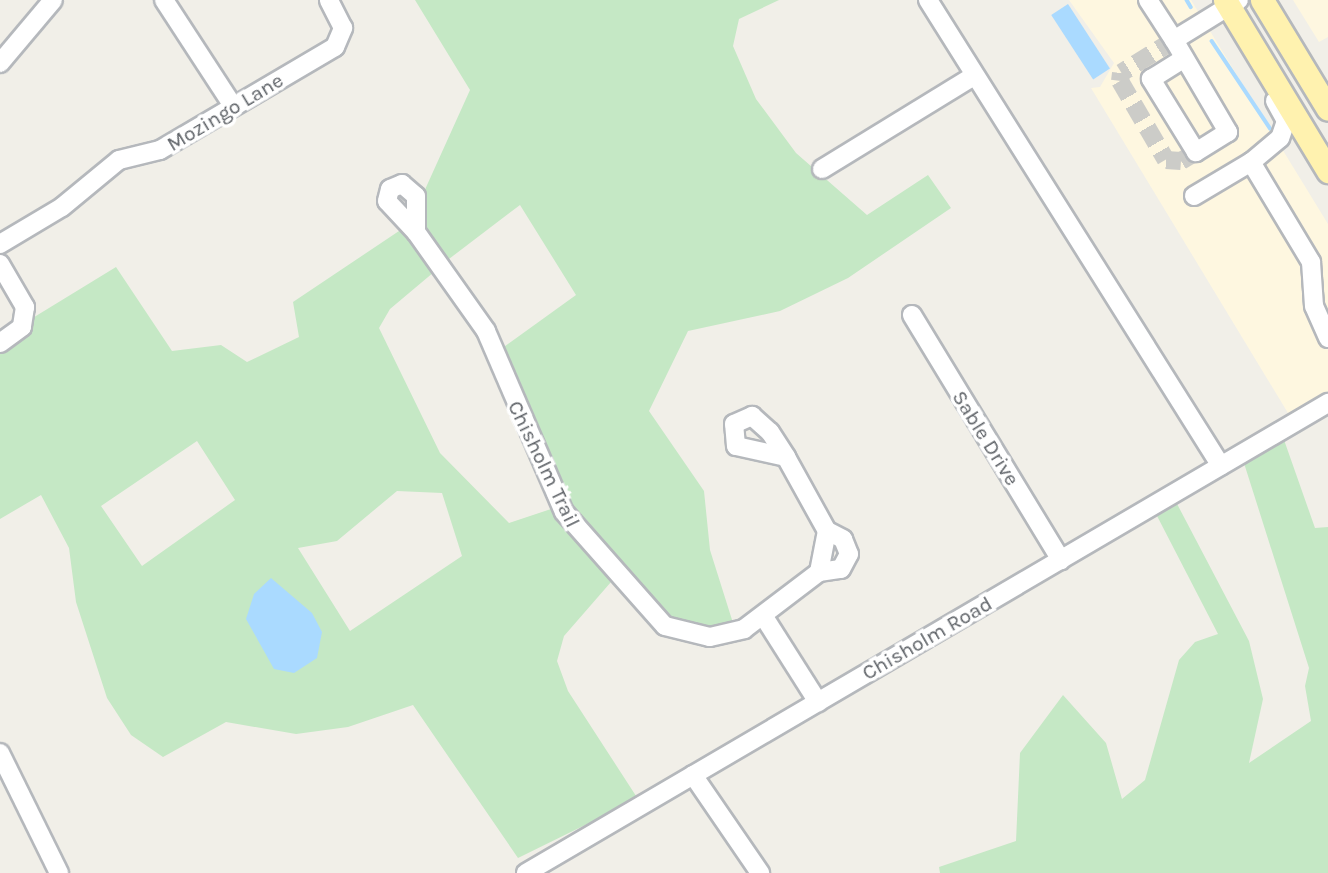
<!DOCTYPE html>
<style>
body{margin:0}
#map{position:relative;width:1328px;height:873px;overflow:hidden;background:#f1efe8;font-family:Karla,sans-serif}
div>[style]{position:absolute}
.commercial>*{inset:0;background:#fef7e0}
.green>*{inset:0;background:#c5e8c5}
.water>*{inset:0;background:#aadaff;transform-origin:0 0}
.stream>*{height:3.5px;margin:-1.75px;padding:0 1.75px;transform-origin:1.75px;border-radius:1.75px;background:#aadaff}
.minor-tunnel>*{height:18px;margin-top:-9px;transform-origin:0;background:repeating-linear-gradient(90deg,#ccccc8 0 18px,transparent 0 27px)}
.roads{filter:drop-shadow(2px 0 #b5b8bc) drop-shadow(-2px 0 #b5b8bc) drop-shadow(0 2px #b5b8bc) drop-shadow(0 -2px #b5b8bc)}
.minor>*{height:18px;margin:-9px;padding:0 9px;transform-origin:9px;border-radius:9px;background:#fff}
.major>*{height:23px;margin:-11.5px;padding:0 11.5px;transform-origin:11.5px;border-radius:11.5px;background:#fff2af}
span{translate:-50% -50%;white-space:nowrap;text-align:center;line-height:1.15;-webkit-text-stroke:7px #fff;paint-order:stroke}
.street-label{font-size:21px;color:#5f6368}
</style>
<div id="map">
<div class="commercial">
<i style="clip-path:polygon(1069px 0,1191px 0,1328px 224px,1328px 396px,1291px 418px,1091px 88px,1100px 87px,1114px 63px)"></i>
<i style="clip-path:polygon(1293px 0,1328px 0,1328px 37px,1319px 42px)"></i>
</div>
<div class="green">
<i style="clip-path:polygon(415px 0,779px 0,739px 19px,733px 46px,756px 99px,796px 153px,867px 215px,928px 175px,951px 208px,848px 278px,780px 311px,688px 331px,649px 411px,704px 491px,710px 550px,733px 623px,711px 630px,670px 620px,570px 508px,501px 349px,576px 295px,520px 205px,445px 262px,423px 229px,423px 194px,470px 90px)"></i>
<i style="clip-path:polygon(evenodd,402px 229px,434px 272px,390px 309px,379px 328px,440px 453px,509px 523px,554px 508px,611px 582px,564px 636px,557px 661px,568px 691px,638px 799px,518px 858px,413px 705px,348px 727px,296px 734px,226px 722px,163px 757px,131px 735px,107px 698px,76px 602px,69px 548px,41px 495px,0 519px,0 350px,31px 319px,116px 267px,172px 351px,221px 345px,247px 362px,299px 337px,293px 302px,402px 229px,197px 441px,235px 500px,142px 566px,101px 506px,197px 441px,402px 229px,397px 491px,442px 493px,462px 556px,350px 631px,298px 548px,337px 541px,397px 491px)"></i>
<i style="clip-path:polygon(1283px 437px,1315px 528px,1328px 527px,1328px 873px,940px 873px,939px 867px,1016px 841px,1020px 753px,1063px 695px,1106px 743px,1122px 799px,1145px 780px,1179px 660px,1195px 642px,1218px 634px,1155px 512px,1175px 500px,1249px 641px,1263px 699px,1249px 763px,1311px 721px,1305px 686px,1309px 668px,1243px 460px)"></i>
</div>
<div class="water">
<i style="left:1068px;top:4px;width:77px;height:20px;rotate:57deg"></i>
<i style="clip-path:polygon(271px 578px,312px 613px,322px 632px,317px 658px,294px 673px,274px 669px,246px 619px,254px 594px)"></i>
</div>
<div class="stream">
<i style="left:1187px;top:0;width:8px;rotate:60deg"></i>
<i style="left:1212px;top:41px;width:105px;rotate:56.3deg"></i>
</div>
<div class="minor-tunnel">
<i style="left:1174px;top:40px;width:62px;rotate:148.1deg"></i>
<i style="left:1121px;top:73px;width:8px;rotate:97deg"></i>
<i style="left:1120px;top:81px;width:91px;rotate:59.8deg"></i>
<i style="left:1166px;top:160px;width:15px;rotate:4deg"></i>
<i style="left:1181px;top:161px;width:17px;rotate:-31deg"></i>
</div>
<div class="roads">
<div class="minor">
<i style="left:164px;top:0;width:126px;rotate:56.9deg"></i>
<i style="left:928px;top:0;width:550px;rotate:57.84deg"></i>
<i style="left:1148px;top:0;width:48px;rotate:57deg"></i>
<i style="left:1174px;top:40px;width:76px;rotate:-31.6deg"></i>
<i style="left:1174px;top:40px;width:107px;rotate:59.6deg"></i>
<i style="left:1228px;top:132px;width:38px;rotate:148deg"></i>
<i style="left:1196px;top:152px;width:86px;rotate:-121.7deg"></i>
<i style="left:1151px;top:79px;width:39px;rotate:-32deg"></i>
<i style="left:0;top:63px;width:82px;rotate:-49.9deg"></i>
<i style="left:1275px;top:101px;width:23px;rotate:61deg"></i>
<i style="left:1286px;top:121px;width:18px;rotate:109deg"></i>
<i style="left:1280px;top:138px;width:38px;rotate:140deg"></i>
<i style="left:1251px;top:162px;width:117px;rotate:59deg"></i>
<i style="left:1311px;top:262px;width:44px;rotate:86.1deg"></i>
<i style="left:1314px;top:306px;width:35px;rotate:66deg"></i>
<i style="left:822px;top:169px;width:178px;rotate:-31.5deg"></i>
<i style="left:402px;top:184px;width:18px;rotate:41deg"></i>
<i style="left:416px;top:196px;width:36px;rotate:90deg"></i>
<i style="left:416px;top:232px;width:42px;rotate:-133.1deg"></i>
<i style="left:387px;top:201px;width:12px;rotate:-76deg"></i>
<i style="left:390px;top:189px;width:13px;rotate:-23deg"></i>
<i style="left:1194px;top:196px;width:66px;rotate:-30.8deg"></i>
<i style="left:416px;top:232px;width:121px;rotate:54.7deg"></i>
<i style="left:486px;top:331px;width:197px;rotate:66.7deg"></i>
<i style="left:564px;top:512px;width:152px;rotate:48.5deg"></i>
<i style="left:665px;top:626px;width:46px;rotate:13.7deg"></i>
<i style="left:710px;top:637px;width:35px;rotate:-13deg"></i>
<i style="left:744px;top:629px;width:94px;rotate:-37.2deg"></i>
<i style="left:819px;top:572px;width:42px;rotate:-79deg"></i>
<i style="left:827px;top:531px;width:85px;rotate:-119deg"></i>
<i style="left:0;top:244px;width:72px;rotate:-30.8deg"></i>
<i style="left:62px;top:207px;width:74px;rotate:-39.5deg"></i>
<i style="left:119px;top:160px;width:42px;rotate:-13.7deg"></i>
<i style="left:160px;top:150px;width:203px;rotate:-30.5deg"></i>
<i style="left:335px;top:47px;width:21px;rotate:-67deg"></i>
<i style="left:343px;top:28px;width:31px;rotate:-117deg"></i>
<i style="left:0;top:264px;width:50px;rotate:59.8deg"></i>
<i style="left:25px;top:307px;width:20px;rotate:99deg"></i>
<i style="left:22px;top:327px;width:27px;rotate:144deg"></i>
<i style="left:912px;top:315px;width:287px;rotate:58.7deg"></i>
<i style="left:752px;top:416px;width:24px;rotate:42deg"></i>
<i style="left:770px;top:432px;width:30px;rotate:57deg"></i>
<i style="left:786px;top:457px;width:51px;rotate:-167.6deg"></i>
<i style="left:736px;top:446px;width:22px;rotate:-95deg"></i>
<i style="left:734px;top:424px;width:20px;rotate:-24deg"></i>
<i style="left:819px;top:572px;width:22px;rotate:-8deg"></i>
<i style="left:841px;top:569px;width:17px;rotate:-62deg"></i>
<i style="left:849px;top:554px;width:16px;rotate:-112deg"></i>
<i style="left:843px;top:539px;width:18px;rotate:-153deg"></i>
<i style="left:764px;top:617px;width:101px;rotate:57.6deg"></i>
<i style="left:0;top:753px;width:134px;rotate:63.8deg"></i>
<i style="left:693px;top:775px;width:119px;rotate:55.6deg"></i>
<i style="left:526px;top:873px;width:930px;rotate:-30.37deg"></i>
</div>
<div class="major">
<i style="left:1225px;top:0;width:200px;rotate:58.9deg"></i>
<i style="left:1262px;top:0;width:127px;rotate:58.8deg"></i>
</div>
</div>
<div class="street-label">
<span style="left:225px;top:112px;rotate:-31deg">Mozingo Lane</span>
<span style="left:986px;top:438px;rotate:58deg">Sable Drive</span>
<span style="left:544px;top:464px;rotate:64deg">Chisholm Trail</span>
<span style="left:927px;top:638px;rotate:-30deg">Chisholm Road</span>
</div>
</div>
